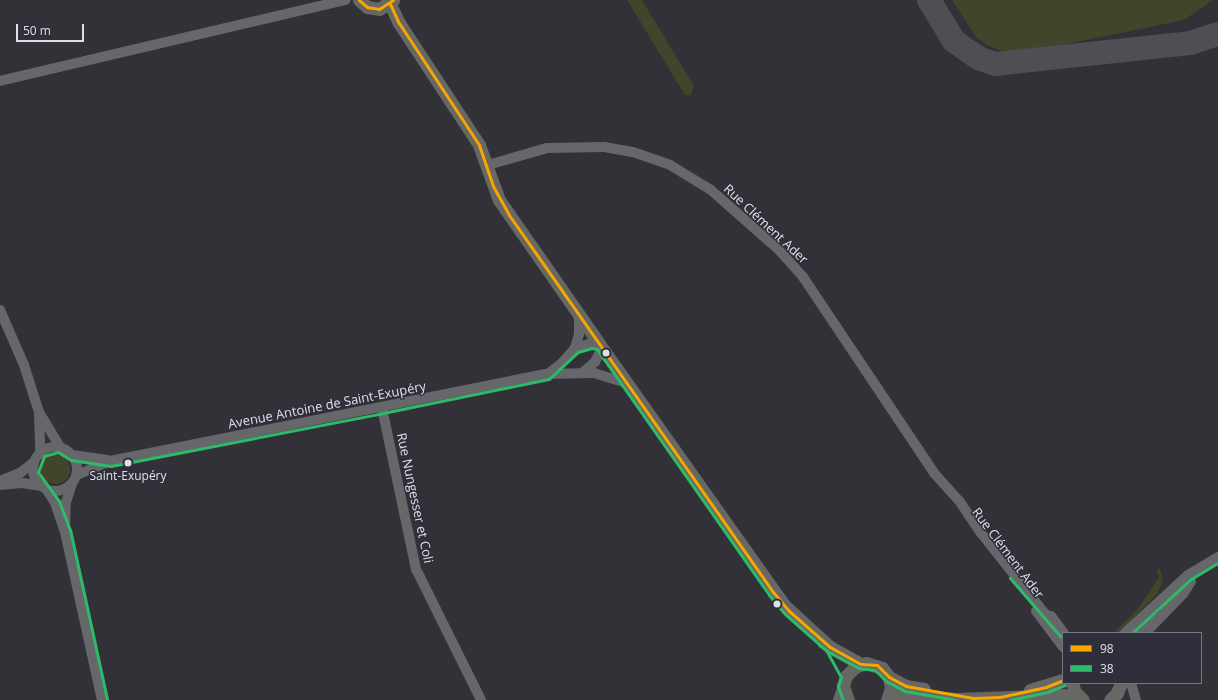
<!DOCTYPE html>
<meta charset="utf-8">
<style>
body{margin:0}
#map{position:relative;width:1218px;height:700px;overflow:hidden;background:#313137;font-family:"Open Sans",sans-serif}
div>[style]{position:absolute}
.green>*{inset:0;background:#424529}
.round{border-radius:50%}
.taxiway>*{height:24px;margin:-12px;padding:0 12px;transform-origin:12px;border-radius:12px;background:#4e4e54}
.minor>*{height:10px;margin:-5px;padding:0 5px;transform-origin:5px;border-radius:5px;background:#66676b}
.minor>.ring{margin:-5px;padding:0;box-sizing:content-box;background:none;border:10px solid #66676b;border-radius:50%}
.major>*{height:13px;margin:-6.5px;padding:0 6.5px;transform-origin:6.5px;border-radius:6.5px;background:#676763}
.bus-1>*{height:3px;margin:-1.5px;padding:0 1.5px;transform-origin:1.5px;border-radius:1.5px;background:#f7a600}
.bus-2>*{height:3px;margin:-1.5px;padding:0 1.5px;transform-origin:1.5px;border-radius:1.5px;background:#2dbb69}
.dots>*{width:11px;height:11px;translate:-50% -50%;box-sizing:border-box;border:2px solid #2e2f3a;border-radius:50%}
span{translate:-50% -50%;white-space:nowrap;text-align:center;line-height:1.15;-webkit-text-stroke:3px #2e2f3a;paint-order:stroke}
.bus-label{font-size:12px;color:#dfe0e7}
.street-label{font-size:13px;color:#dfe0e7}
.legend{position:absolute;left:1062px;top:632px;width:140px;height:52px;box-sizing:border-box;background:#2e2f3a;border:1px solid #75767f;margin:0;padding:5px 7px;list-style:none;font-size:12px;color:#dfe0e7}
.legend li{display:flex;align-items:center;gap:8px;height:20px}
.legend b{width:20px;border:1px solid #75767f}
.scale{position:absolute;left:16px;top:24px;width:68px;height:18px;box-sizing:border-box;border:2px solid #dfe0e7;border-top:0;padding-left:5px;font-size:12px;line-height:14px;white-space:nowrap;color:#dfe0e7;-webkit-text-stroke:3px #2e2f3a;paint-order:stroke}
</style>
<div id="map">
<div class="green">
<i style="clip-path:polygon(627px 0,642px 0,694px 86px,691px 95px,685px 95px)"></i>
<i style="clip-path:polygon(952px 0,1213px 0,1184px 20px,1012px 55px,989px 46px,976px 37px)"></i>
<i class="round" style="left:40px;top:454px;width:30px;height:30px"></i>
<i style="clip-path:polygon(1160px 568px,1163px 581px,1157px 594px,1119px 633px,1114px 633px,1137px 610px,1159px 577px,1156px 570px)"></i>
</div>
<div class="taxiway">
<i style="left:929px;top:0;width:48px;rotate:58.6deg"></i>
<i style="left:954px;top:41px;width:29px;rotate:35deg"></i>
<i style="left:978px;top:58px;width:18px;rotate:19deg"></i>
<i style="left:995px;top:64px;width:196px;rotate:-6.1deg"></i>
<i style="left:1190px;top:43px;width:29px;rotate:-18deg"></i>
</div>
<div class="minor">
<i style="left:0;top:81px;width:355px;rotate:-13.2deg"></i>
<i style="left:488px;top:165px;width:61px;rotate:-16.1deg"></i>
<i style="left:547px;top:148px;width:57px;rotate:-1deg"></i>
<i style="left:604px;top:147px;width:29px;rotate:10deg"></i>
<i style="left:633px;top:152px;width:39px;rotate:19deg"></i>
<i style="left:670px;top:165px;width:48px;rotate:31.4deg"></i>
<i style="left:711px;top:190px;width:89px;rotate:41.4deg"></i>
<i style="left:778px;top:249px;width:38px;rotate:48deg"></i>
<i style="left:803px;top:277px;width:236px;rotate:56.2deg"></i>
<i style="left:934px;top:473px;width:39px;rotate:48deg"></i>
<i style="left:960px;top:502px;width:37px;rotate:56deg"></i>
<i style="left:981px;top:533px;width:105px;rotate:51.6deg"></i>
<i style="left:1046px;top:615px;width:5px;rotate:11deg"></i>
<i style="left:1051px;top:616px;width:21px;rotate:53deg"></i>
<i style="left:0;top:310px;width:60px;rotate:66.4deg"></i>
<i style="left:24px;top:365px;width:49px;rotate:72.3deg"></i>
<i style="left:39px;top:412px;width:41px;rotate:59deg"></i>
<i style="left:575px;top:348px;width:18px;rotate:-16deg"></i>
<i style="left:592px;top:343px;width:8px;rotate:14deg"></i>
<i style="left:600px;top:345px;width:4px;rotate:56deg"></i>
<i style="left:602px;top:348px;width:16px;rotate:117deg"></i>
<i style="left:595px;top:362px;width:16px;rotate:140deg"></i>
<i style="left:548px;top:374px;width:18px;rotate:-38deg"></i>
<i style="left:562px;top:363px;width:20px;rotate:-49deg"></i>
<i style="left:575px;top:348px;width:15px;rotate:-74deg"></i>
<i style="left:579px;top:334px;width:19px;rotate:-90deg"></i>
<i style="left:382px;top:408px;width:165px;rotate:78.1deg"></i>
<i style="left:416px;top:569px;width:146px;rotate:63.6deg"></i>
<i style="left:39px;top:414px;width:38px;rotate:88deg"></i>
<i class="ring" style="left:33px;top:447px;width:34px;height:34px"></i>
<i style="left:72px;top:455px;width:36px;rotate:8deg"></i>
<i style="left:77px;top:475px;width:36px;rotate:-23deg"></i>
<i style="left:110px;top:461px;width:444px;rotate:-11.3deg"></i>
<i style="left:545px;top:374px;width:49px;rotate:-1.2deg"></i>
<i style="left:594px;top:373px;width:34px;rotate:17deg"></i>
<i style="left:0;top:481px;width:22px;rotate:-22deg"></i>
<i style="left:20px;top:473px;width:18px;rotate:-38deg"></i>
<i style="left:0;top:485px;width:22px;rotate:-5deg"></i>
<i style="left:22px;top:483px;width:18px;rotate:9deg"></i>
<i style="left:47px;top:490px;width:15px;rotate:58deg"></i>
<i style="left:55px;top:503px;width:31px;rotate:71deg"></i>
<i style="left:65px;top:532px;width:172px;rotate:77.6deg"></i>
<i style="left:65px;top:526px;width:24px;rotate:-88deg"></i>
<i style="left:66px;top:502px;width:19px;rotate:-72deg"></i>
<i style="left:1036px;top:611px;width:45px;rotate:53.1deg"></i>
<i style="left:1150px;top:628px;width:47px;rotate:-45.9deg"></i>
<i style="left:1183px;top:594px;width:15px;rotate:-58deg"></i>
<i style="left:1125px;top:633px;width:86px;rotate:-42.6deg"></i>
<i style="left:1188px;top:575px;width:35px;rotate:-31deg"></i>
<i style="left:1138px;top:633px;width:22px;rotate:-47deg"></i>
<i style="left:1131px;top:683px;width:18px;rotate:74deg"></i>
<i style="left:838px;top:700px;width:15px;rotate:-70deg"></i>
</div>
<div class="major">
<i style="left:359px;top:0;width:11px;rotate:41deg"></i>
<i style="left:367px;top:7px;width:12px;rotate:9deg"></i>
<i style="left:379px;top:9px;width:17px;rotate:-33deg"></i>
<i style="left:390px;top:4px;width:21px;rotate:65deg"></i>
<i style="left:399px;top:23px;width:146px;rotate:56.7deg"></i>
<i style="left:479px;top:145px;width:59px;rotate:70deg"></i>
<i style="left:499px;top:200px;width:177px;rotate:55.1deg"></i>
<i style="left:602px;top:348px;width:314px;rotate:54.7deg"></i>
<i style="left:783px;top:604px;width:64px;rotate:42.5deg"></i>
<i style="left:830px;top:647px;width:35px;rotate:29deg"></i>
<i style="left:889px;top:677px;width:19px;rotate:28deg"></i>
<i style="left:906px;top:686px;width:18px;rotate:9deg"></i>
<i style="left:1072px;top:683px;width:9px;rotate:72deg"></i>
<i style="left:1075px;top:692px;width:11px;rotate:45deg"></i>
<i style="left:1030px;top:690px;width:34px;rotate:-17deg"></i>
<i style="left:888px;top:698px;width:17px;rotate:-10deg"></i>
<i style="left:905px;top:695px;width:50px;rotate:4.6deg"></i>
<i style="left:955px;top:699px;width:108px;rotate:-2.1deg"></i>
<i style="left:1063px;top:695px;width:17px;rotate:10deg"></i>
<i style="left:848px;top:700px;width:15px;rotate:-110deg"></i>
<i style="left:843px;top:686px;width:10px;rotate:-73deg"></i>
<i style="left:846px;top:676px;width:13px;rotate:-45deg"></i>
<i style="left:855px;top:667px;width:12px;rotate:-20deg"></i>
<i style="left:866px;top:663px;width:17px;rotate:17deg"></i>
<i style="left:882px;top:668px;width:11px;rotate:52deg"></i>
<i style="left:889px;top:677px;width:11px;rotate:80deg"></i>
<i style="left:891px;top:688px;width:13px;rotate:108deg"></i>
<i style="left:1110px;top:700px;width:10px;rotate:-45deg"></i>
<i style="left:1117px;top:693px;width:11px;rotate:-68deg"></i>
</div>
<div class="bus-1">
<i style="left:359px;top:0;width:11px;rotate:41deg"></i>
<i style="left:367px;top:7px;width:12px;rotate:9deg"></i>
<i style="left:379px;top:9px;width:17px;rotate:-33deg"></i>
<i style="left:390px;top:4px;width:21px;rotate:65deg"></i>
<i style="left:399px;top:23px;width:146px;rotate:56.7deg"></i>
<i style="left:479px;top:145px;width:43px;rotate:71.1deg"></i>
<i style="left:493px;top:186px;width:33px;rotate:61deg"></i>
<i style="left:509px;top:215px;width:460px;rotate:55deg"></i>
<i style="left:773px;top:592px;width:25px;rotate:50deg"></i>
<i style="left:789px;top:611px;width:55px;rotate:41.3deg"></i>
<i style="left:830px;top:647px;width:35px;rotate:29deg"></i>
<i style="left:861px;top:664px;width:16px;rotate:4deg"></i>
<i style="left:877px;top:665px;width:17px;rotate:45deg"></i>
<i style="left:889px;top:677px;width:19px;rotate:28deg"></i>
<i style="left:906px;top:686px;width:68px;rotate:10.2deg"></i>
<i style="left:973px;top:698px;width:27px;rotate:-2deg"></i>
<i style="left:1000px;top:697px;width:47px;rotate:-12.3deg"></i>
<i style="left:1046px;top:687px;width:18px;rotate:-22deg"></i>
</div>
<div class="bus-2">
<i style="left:1010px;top:578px;width:77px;rotate:49.2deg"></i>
<i style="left:1132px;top:633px;width:80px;rotate:-42.5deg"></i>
<i style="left:1191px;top:579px;width:31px;rotate:-31deg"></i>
<i style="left:819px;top:645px;width:9px;rotate:36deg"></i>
<i style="left:826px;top:650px;width:31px;rotate:61deg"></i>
<i style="left:841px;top:677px;width:10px;rotate:107deg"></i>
<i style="left:838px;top:687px;width:14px;rotate:69deg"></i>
<i style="left:107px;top:699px;width:173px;rotate:-102.3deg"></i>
<i style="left:70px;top:530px;width:31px;rotate:-111deg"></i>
<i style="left:59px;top:501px;width:36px;rotate:-126deg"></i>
<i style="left:38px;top:472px;width:17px;rotate:-69deg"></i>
<i style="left:44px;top:456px;width:15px;rotate:-16deg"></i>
<i style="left:58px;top:452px;width:15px;rotate:32deg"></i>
<i style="left:71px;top:460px;width:40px;rotate:8.5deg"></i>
<i style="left:111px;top:466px;width:277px;rotate:-11deg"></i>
<i style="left:383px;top:413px;width:169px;rotate:-11.6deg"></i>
<i style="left:549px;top:379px;width:40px;rotate:-43deg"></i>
<i style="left:578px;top:352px;width:15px;rotate:-16deg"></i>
<i style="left:592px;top:348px;width:5px;rotate:11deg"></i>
<i style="left:597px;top:349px;width:300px;rotate:55deg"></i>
<i style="left:769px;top:595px;width:25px;rotate:50deg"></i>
<i style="left:785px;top:614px;width:56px;rotate:41.4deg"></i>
<i style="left:827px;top:651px;width:36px;rotate:28deg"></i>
<i style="left:859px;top:668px;width:16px;rotate:7deg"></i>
<i style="left:875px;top:670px;width:16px;rotate:45deg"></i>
<i style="left:886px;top:681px;width:21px;rotate:28deg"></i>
<i style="left:905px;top:691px;width:52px;rotate:10deg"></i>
<i style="left:1010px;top:700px;width:38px;rotate:-12deg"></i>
<i style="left:1047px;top:692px;width:19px;rotate:-21deg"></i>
</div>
<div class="dots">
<i style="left:606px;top:353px;background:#dfe0e7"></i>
<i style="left:128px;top:463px;background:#dfe0e7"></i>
<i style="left:777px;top:604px;background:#dfe0e7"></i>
</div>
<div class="bus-label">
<span style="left:128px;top:476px">Saint-Exupéry</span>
</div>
<div class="street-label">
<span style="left:766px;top:224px;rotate:43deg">Rue Clément Ader</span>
<span style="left:327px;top:405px;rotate:-11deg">Avenue Antoine de Saint-Exupéry</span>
<span style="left:415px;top:498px;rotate:78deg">Rue Nungesser et Coli</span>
<span style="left:1008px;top:553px;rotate:53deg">Rue Clément Ader</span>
</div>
<ul class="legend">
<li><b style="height:5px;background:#f7a600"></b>98</li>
<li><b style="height:5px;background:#2dbb69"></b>38</li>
</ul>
<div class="scale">50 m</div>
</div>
